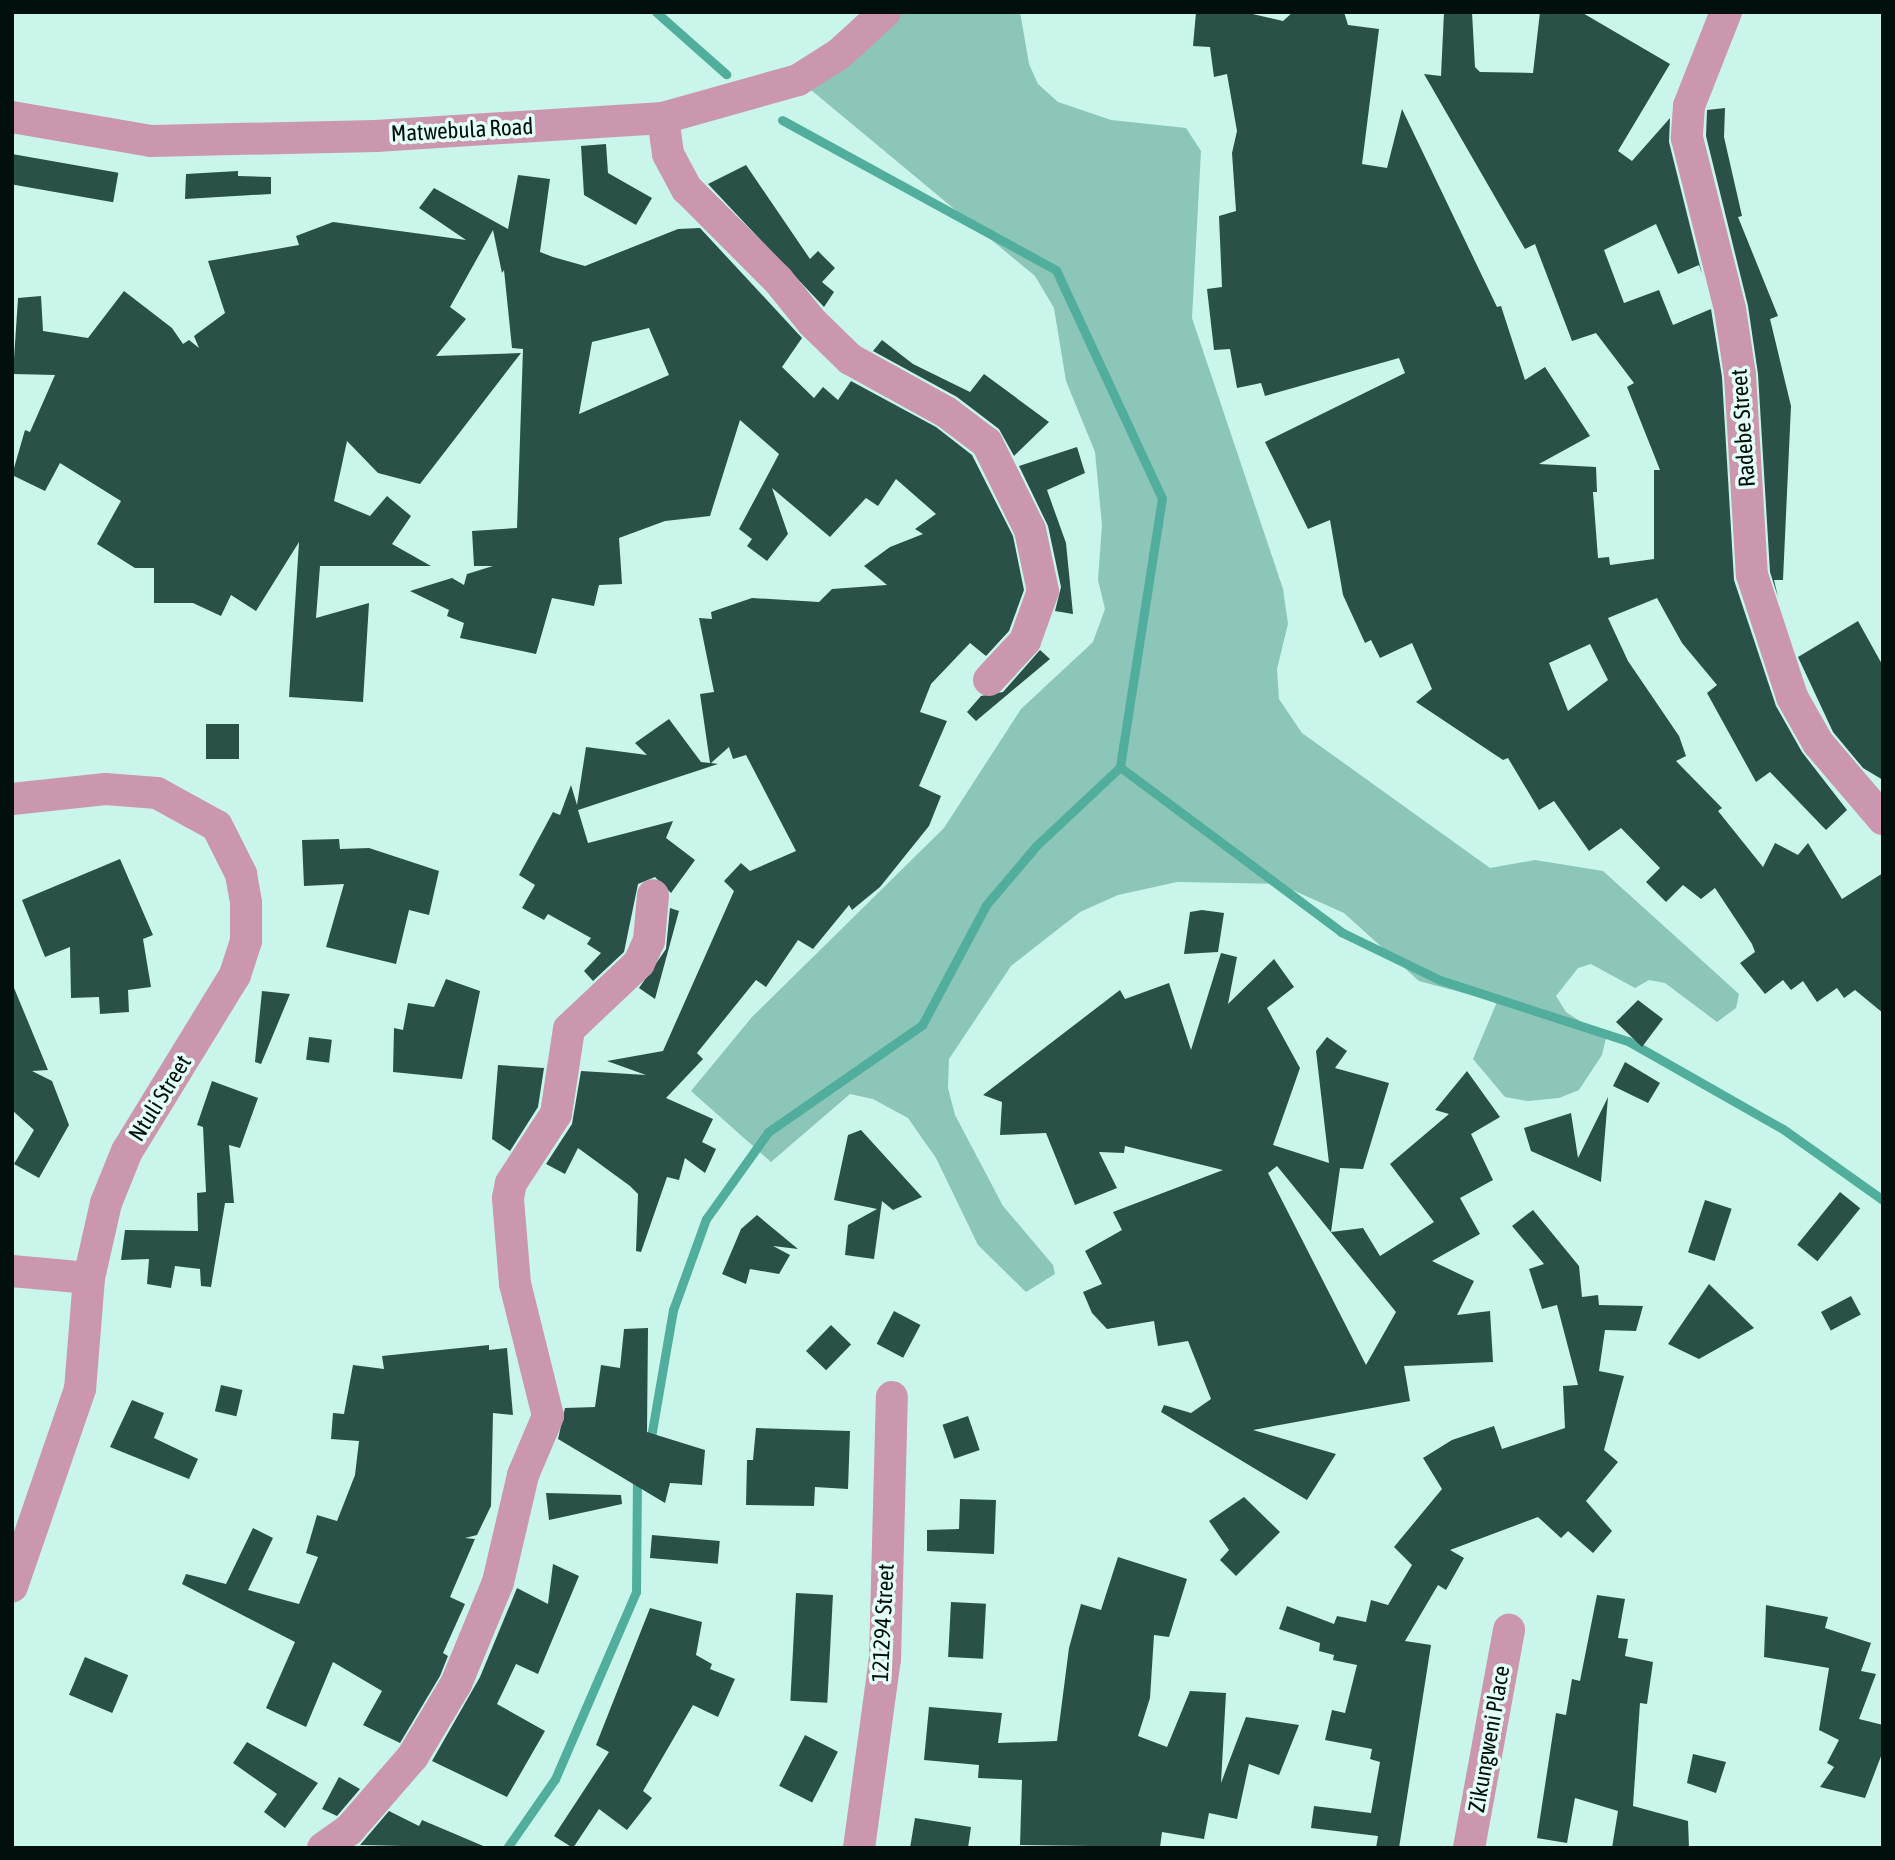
<!DOCTYPE html>
<style>
body{margin:0}
#map{position:relative;width:1895px;height:1860px;overflow:hidden;background:#c9f5ea;font-family:"Asap Condensed",sans-serif}
div>[style]{position:absolute}
.green>*{inset:0;background:#8cc6b9}
.stream>*{height:9px;margin:-4.5px;padding:0 4.5px;transform-origin:4.5px;border-radius:4.5px;background:#52ae9c}
.building>*{inset:0;background:#295148;transform-origin:0 0}
.minor>*{height:32px;margin:-16px;padding:0 16px;transform-origin:16px;border-radius:16px;background:#cb97ae}
span{translate:-50% -50%;white-space:nowrap;text-align:center;line-height:1.15;-webkit-text-stroke:7px #e4fef8;paint-order:stroke}
.street-label{font-size:23px;color:#02100d}
.frame{position:absolute;inset:0;border:14px solid #02100d;pointer-events:none}
</style>
<div id="map">
<div class="green">
<i style="clip-path:polygon(886px 12px,1020px 12px,1029px 64px,1038px 84px,1058px 102px,1111px 120px,1186px 128px,1201px 151px,1192px 318px,1283px 589px,1288px 624px,1277px 669px,1279px 699px,1302px 733px,1490px 868px,1535px 860px,1603px 871px,1739px 994px,1736px 1008px,1717px 1022px,1665px 983px,1649px 980px,1635px 988px,1591px 964px,1578px 968px,1556px 996px,1566px 1012px,1606px 1038px,1602px 1055px,1579px 1090px,1559px 1098px,1528px 1101px,1505px 1097px,1473px 1059px,1497px 1002px,1419px 981px,1344px 913px,1279px 884px,1177px 882px,1118px 895px,1080px 912px,1011px 966px,949px 1059px,948px 1088px,955px 1115px,1003px 1206px,1053px 1265px,1055px 1274px,1026px 1292px,978px 1245px,936px 1158px,908px 1118px,873px 1099px,850px 1094px,771px 1162px,691px 1091px,752px 1017px,944px 828px,1021px 709px,1093px 642px,1105px 609px,1098px 580px,1102px 525px,1095px 452px,1066px 381px,1054px 308px,1035px 276px,799px 80px)"></i>
</div>
<div class="stream">
<i style="left:656px;top:12px;width:94px;rotate:41.5deg"></i>
<i style="left:782px;top:120px;width:312px;rotate:28.7deg"></i>
<i style="left:1056px;top:270px;width:251px;rotate:65.1deg"></i>
<i style="left:1162px;top:498px;width:272px;rotate:98.9deg"></i>
<i style="left:1120px;top:767px;width:276px;rotate:36.7deg"></i>
<i style="left:1341px;top:932px;width:110px;rotate:25.9deg"></i>
<i style="left:1440px;top:980px;width:198px;rotate:18deg"></i>
<i style="left:1628px;top:1041px;width:178px;rotate:29.6deg"></i>
<i style="left:1783px;top:1129px;width:123px;rotate:35.4deg"></i>
<i style="left:650px;top:1443px;width:135px;rotate:-80.2deg"></i>
<i style="left:673px;top:1310px;width:97px;rotate:-70.1deg"></i>
<i style="left:706px;top:1219px;width:107px;rotate:-54.5deg"></i>
<i style="left:768px;top:1132px;width:188px;rotate:-34.8deg"></i>
<i style="left:922px;top:1025px;width:136px;rotate:-61.9deg"></i>
<i style="left:986px;top:905px;width:77px;rotate:-49.7deg"></i>
<i style="left:1036px;top:846px;width:115px;rotate:-43.2deg"></i>
<i style="left:507px;top:1848px;width:84px;rotate:-55.2deg"></i>
<i style="left:555px;top:1779px;width:204px;rotate:-66.6deg"></i>
<i style="left:636px;top:1592px;width:116px;rotate:-89.5deg"></i>
</div>
<div class="building">
<i style="clip-path:polygon(evenodd,1196px 12px,1244px 12px,1283px 21px,1293px 12px,1344px 12px,1348px 25px,1379px 29px,1362px 164px,1387px 168px,1402px 109px,1497px 307px,1501px 306px,1525px 380px,1545px 367px,1590px 436px,1539px 464px,1596px 467px,1597px 492px,1593px 492px,1598px 558px,1609px 557px,1610px 565px,1654px 559px,1654px 470px,1660px 470px,1627px 387px,1634px 383px,1596px 333px,1572px 341px,1535px 244px,1525px 249px,1424px 74px,1441px 76px,1444px 12px,1472px 12px,1475px 67px,1480px 72px,1533px 73px,1540px 12px,1581px 12px,1670px 64px,1618px 151px,1632px 161px,1670px 118px,1669px 142px,1702px 274px,1699px 265px,1678px 274px,1656px 224px,1604px 250px,1624px 303px,1659px 290px,1673px 325px,1711px 309px,1722px 377px,1734px 580px,1776px 706px,1802px 752px,1847px 810px,1826px 830px,1770px 772px,1756px 782px,1707px 693px,1717px 685px,1682px 643px,1657px 598px,1608px 618px,1628px 661px,1679px 736px,1686px 756px,1676px 761px,1722px 808px,1718px 811px,1763px 867px,1775px 843px,1798px 855px,1808px 843px,1842px 899px,1883px 873px,1883px 1013px,1855px 990px,1844px 998px,1837px 988px,1817px 1002px,1803px 981px,1791px 990px,1783px 980px,1765px 994px,1740px 963px,1755px 952px,1752px 944px,1715px 888px,1701px 899px,1683px 885px,1666px 902px,1646px 882px,1660px 868px,1621px 828px,1589px 851px,1554px 801px,1539px 810px,1508px 758px,1503px 760px,1416px 702px,1432px 689px,1412px 643px,1380px 658px,1371px 640px,1365px 643px,1343px 595px,1330px 520px,1308px 529px,1265px 442px,1405px 373px,1399px 358px,1265px 396px,1261px 383px,1237px 388px,1230px 349px,1214px 350px,1207px 289px,1222px 287px,1219px 216px,1236px 211px,1232px 153px,1237px 131px,1227px 74px,1214px 77px,1210px 47px,1193px 46px,1196px 12px,1590px 644px,1608px 680px,1568px 711px,1549px 663px,1590px 644px)"></i>
<i style="clip-path:polygon(1725px 108px,1724px 137px,1742px 216px,1738px 217px,1778px 316px,1770px 319px,1791px 406px,1783px 580px,1774px 580px,1778px 597px,1770px 572px,1758px 374px,1748px 306px,1706px 136px,1707px 110px)"></i>
<i style="clip-path:polygon(606px 144px,608px 173px,652px 198px,636px 225px,584px 195px,581px 146px)"></i>
<i style="left:12px;top:154px;width:108px;height:30px;rotate:10deg"></i>
<i style="clip-path:polygon(746px 165px,810px 259px,818px 251px,835px 268px,822px 282px,834px 292px,824px 307px,708px 184px)"></i>
<i style="clip-path:polygon(238px 171px,238px 176px,271px 177px,271px 194px,185px 199px,186px 174px)"></i>
<i style="clip-path:polygon(evenodd,518px 175px,550px 179px,540px 252px,553px 257px,585px 266px,678px 229px,700px 228px,802px 338px,782px 367px,814px 398px,823px 387px,838px 400px,851px 381px,936px 427px,972px 455px,1013px 536px,1024px 590px,1009px 631px,986px 656px,970px 643px,931px 684px,920px 712px,947px 721px,919px 786px,941px 796px,929px 826px,880px 887px,852px 910px,849px 905px,813px 949px,798px 940px,766px 987px,756px 980px,697px 1053px,703px 1059px,666px 1098px,713px 1119px,702px 1142px,716px 1149px,705px 1173px,685px 1158px,679px 1180px,667px 1177px,641px 1252px,636px 1251px,638px 1194px,630px 1186px,578px 1148px,565px 1174px,546px 1164px,572px 1124px,581px 1071px,646px 1075px,607px 1061px,663px 1051px,734px 891px,724px 881px,741px 863px,750px 871px,796px 851px,746px 755px,733px 759px,729px 747px,711px 763px,718px 764px,578px 810px,588px 843px,673px 821px,666px 838px,695px 860px,671px 893px,655px 877px,638px 884px,624px 952px,593px 981px,584px 971px,601px 953px,587px 944px,591px 938px,548px 914px,544px 920px,522px 908px,535px 885px,519px 875px,553px 812px,560px 815px,571px 785px,577px 805px,586px 747px,647px 755px,635px 743px,669px 719px,701px 762px,710px 763px,700px 694px,714px 692px,699px 618px,712px 619px,711px 612px,752px 598px,819px 602px,832px 589px,887px 585px,864px 566px,890px 547px,923px 534px,915px 529px,936px 514px,896px 479px,878px 506px,866px 498px,830px 537px,772px 488px,788px 534px,767px 561px,747px 546px,752px 539px,739px 529px,779px 454px,740px 420px,710px 516px,665px 521px,619px 538px,622px 584px,599px 585px,594px 606px,552px 598px,536px 654px,460px 638px,464px 623px,447px 616px,449px 610px,410px 591px,452px 578px,464px 585px,467px 574px,493px 566px,474px 566px,472px 531px,517px 528px,523px 349px,512px 348px,504px 270px,502px 273px,493px 230px,450px 307px,466px 319px,436px 356px,521px 353px,420px 484px,378px 473px,347px 441px,334px 501px,370px 516px,387px 496px,411px 516px,392px 544px,431px 566px,320px 566px,316px 618px,369px 603px,363px 702px,289px 697px,299px 542px,256px 611px,231px 595px,221px 616px,193px 603px,154px 603px,154px 568px,135px 568px,97px 544px,121px 501px,60px 463px,45px 491px,12px 475px,25px 430px,30px 432px,55px 375px,13px 374px,18px 298px,41px 296px,43px 331px,88px 338px,124px 291px,172px 328px,183px 344px,189px 340px,199px 348px,194px 336px,225px 313px,208px 261px,299px 245px,296px 236px,333px 222px,466px 240px,419px 208px,434px 188px,508px 229px,518px 175px,649px 328px,669px 375px,579px 414px,592px 342px,649px 328px)"></i>
<i style="clip-path:polygon(882px 340px,913px 364px,970px 392px,984px 374px,1049px 422px,1014px 456px,999px 429px,957px 397px,873px 351px)"></i>
<i style="clip-path:polygon(1077px 447px,1085px 473px,1047px 490px,1066px 543px,1073px 614px,1055px 611px,1061px 587px,1048px 526px,1019px 466px)"></i>
<i style="clip-path:polygon(1858px 621px,1883px 666px,1883px 780px,1863px 768px,1833px 732px,1798px 657px)"></i>
<i style="clip-path:polygon(1040px 650px,1050px 659px,976px 721px,967px 712px,981px 696px,1003px 692px)"></i>
<i style="left:206px;top:724px;width:33px;height:35px"></i>
<i style="clip-path:polygon(339px 839px,340px 849px,369px 848px,439px 871px,429px 915px,409px 910px,396px 964px,326px 947px,344px 884px,304px 886px,302px 840px)"></i>
<i style="clip-path:polygon(120px 859px,153px 935px,143px 939px,151px 987px,128px 990px,129px 1012px,100px 1014px,99px 997px,71px 998px,70px 947px,45px 957px,22px 900px)"></i>
<i style="clip-path:polygon(670px 908px,679px 911px,655px 999px,639px 988px,666px 949px)"></i>
<i style="clip-path:polygon(1202px 910px,1224px 913px,1218px 952px,1184px 954px,1190px 912px)"></i>
<i style="clip-path:polygon(evenodd,1221px 953px,1237px 957px,1228px 1004px,1274px 959px,1294px 987px,1267px 1008px,1300px 1068px,1273px 1145px,1329px 1163px,1316px 1051px,1327px 1037px,1347px 1051px,1335px 1068px,1389px 1083px,1363px 1169px,1340px 1168px,1331px 1232px,1363px 1228px,1380px 1256px,1434px 1222px,1390px 1164px,1449px 1114px,1435px 1110px,1467px 1071px,1500px 1117px,1471px 1134px,1493px 1180px,1460px 1198px,1480px 1234px,1432px 1261px,1474px 1281px,1457px 1315px,1490px 1311px,1493px 1362px,1404px 1366px,1410px 1401px,1253px 1430px,1336px 1454px,1307px 1500px,1161px 1412px,1164px 1405px,1191px 1413px,1211px 1399px,1188px 1341px,1158px 1346px,1154px 1321px,1107px 1329px,1092px 1313px,1083px 1292px,1102px 1284px,1085px 1251px,1122px 1230px,1113px 1212px,1223px 1170px,1125px 1146px,1124px 1153px,1099px 1152px,1117px 1188px,1075px 1205px,1046px 1133px,1000px 1135px,1002px 1102px,983px 1095px,1120px 990px,1125px 999px,1169px 983px,1191px 1050px,1221px 953px,1277px 1166px,1396px 1312px,1366px 1365px,1268px 1173px,1277px 1166px)"></i>
<i style="clip-path:polygon(446px 979px,480px 991px,462px 1079px,393px 1072px,394px 1028px,403px 1030px,408px 1003px,434px 1007px)"></i>
<i style="clip-path:polygon(12px 983px,48px 1070px,32px 1071px,52px 1081px,69px 1125px,39px 1178px,14px 1164px,34px 1130px,12px 1110px)"></i>
<i style="clip-path:polygon(262px 991px,290px 994px,261px 1064px,255px 1062px)"></i>
<i style="clip-path:polygon(1638px 1000px,1663px 1019px,1642px 1047px,1616px 1022px)"></i>
<i style="left:309px;top:1037px;width:23px;height:23px;rotate:7deg"></i>
<i style="clip-path:polygon(1625px 1062px,1660px 1083px,1648px 1103px,1613px 1086px)"></i>
<i style="clip-path:polygon(498px 1065px,544px 1068px,538px 1107px,510px 1151px,492px 1139px)"></i>
<i style="clip-path:polygon(212px 1081px,258px 1098px,240px 1148px,229px 1145px,234px 1203px,225px 1203px,211px 1287px,201px 1286px,200px 1269px,175px 1266px,171px 1288px,147px 1284px,149px 1259px,121px 1260px,125px 1230px,198px 1231px,197px 1193px,206px 1192px,203px 1127px,197px 1125px)"></i>
<i style="clip-path:polygon(1608px 1097px,1601px 1182px,1531px 1151px,1524px 1128px,1571px 1113px,1578px 1158px)"></i>
<i style="clip-path:polygon(861px 1130px,922px 1197px,893px 1210px,882px 1201px,874px 1259px,845px 1255px,848px 1225px,877px 1209px,834px 1200px,848px 1135px)"></i>
<i style="left:1840px;top:1192px;width:26px;height:68px;rotate:39deg"></i>
<i style="left:1705px;top:1200px;width:28px;height:55px;rotate:18deg"></i>
<i style="clip-path:polygon(1533px 1210px,1579px 1266px,1582px 1297px,1598px 1295px,1599px 1305px,1643px 1306px,1636px 1331px,1605px 1330px,1599px 1371px,1624px 1376px,1604px 1450px,1618px 1462px,1586px 1501px,1612px 1531px,1593px 1553px,1568px 1531px,1561px 1538px,1538px 1517px,1450px 1550px,1464px 1558px,1446px 1590px,1438px 1585px,1405px 1641px,1431px 1645px,1399px 1848px,1376px 1848px,1378px 1836px,1311px 1828px,1314px 1806px,1371px 1813px,1380px 1762px,1370px 1759px,1372px 1749px,1325px 1740px,1332px 1710px,1345px 1713px,1357px 1665px,1333px 1660px,1334px 1655px,1319px 1651px,1320px 1643px,1279px 1629px,1287px 1606px,1334px 1624px,1337px 1616px,1366px 1622px,1371px 1600px,1388px 1605px,1412px 1565px,1394px 1547px,1442px 1489px,1423px 1458px,1452px 1440px,1494px 1426px,1502px 1449px,1565px 1428px,1563px 1386px,1578px 1385px,1557px 1305px,1542px 1309px,1529px 1269px,1544px 1264px,1512px 1226px)"></i>
<i style="clip-path:polygon(757px 1215px,798px 1249px,773px 1246px,790px 1255px,779px 1274px,750px 1269px,746px 1284px,722px 1274px,741px 1229px)"></i>
<i style="clip-path:polygon(1709px 1284px,1754px 1328px,1699px 1359px,1668px 1344px)"></i>
<i style="left:1851px;top:1296px;width:21px;height:34px;rotate:62deg"></i>
<i style="left:894px;top:1311px;width:30px;height:37px;rotate:28deg"></i>
<i style="left:831px;top:1325px;width:28px;height:36px;rotate:44deg"></i>
<i style="clip-path:polygon(648px 1328px,647px 1432px,705px 1450px,702px 1485px,670px 1483px,665px 1503px,558px 1439px,565px 1408px,595px 1407px,601px 1365px,620px 1368px,624px 1329px)"></i>
<i style="clip-path:polygon(489px 1345px,489px 1350px,507px 1348px,513px 1415px,493px 1413px,491px 1506px,477px 1535px,465px 1538px,475px 1539px,450px 1597px,465px 1604px,443px 1653px,448px 1656px,440px 1676px,400px 1743px,363px 1725px,382px 1691px,333px 1662px,306px 1727px,266px 1708px,295px 1642px,182px 1584px,186px 1574px,226px 1584px,253px 1528px,273px 1538px,248px 1590px,299px 1604px,318px 1557px,306px 1553px,317px 1515px,337px 1521px,355px 1475px,359px 1441px,331px 1439px,333px 1413px,344px 1414px,353px 1365px,384px 1369px,382px 1356px)"></i>
<i style="left:221px;top:1385px;width:22px;height:27px;rotate:13deg"></i>
<i style="clip-path:polygon(132px 1400px,164px 1413px,154px 1438px,198px 1459px,189px 1479px,110px 1447px)"></i>
<i style="left:968px;top:1416px;width:36px;height:27px;rotate:71deg"></i>
<i style="clip-path:polygon(756px 1428px,850px 1431px,848px 1489px,815px 1487px,814px 1506px,746px 1505px,747px 1460px,753px 1460px)"></i>
<i style="clip-path:polygon(546px 1493px,621px 1495px,622px 1504px,549px 1520px)"></i>
<i style="clip-path:polygon(1244px 1497px,1280px 1532px,1236px 1576px,1220px 1560px,1229px 1550px,1209px 1521px)"></i>
<i style="clip-path:polygon(960px 1499px,996px 1500px,994px 1554px,927px 1551px,927px 1530px,959px 1529px)"></i>
<i style="left:652px;top:1535px;width:68px;height:23px;rotate:5deg"></i>
<i style="clip-path:polygon(1118px 1557px,1187px 1579px,1169px 1637px,1154px 1635px,1150px 1698px,1138px 1736px,1167px 1747px,1190px 1691px,1226px 1693px,1221px 1783px,1246px 1717px,1299px 1725px,1279px 1775px,1249px 1764px,1237px 1819px,1209px 1813px,1204px 1839px,1162px 1832px,1160px 1847px,1020px 1845px,1022px 1780px,978px 1778px,979px 1765px,924px 1760px,929px 1707px,1002px 1713px,998px 1743px,1057px 1741px,1069px 1648px,1081px 1604px,1101px 1610px)"></i>
<i style="clip-path:polygon(553px 1564px,579px 1576px,538px 1674px,516px 1664px,497px 1704px,545px 1731px,507px 1797px,432px 1761px,480px 1677px,517px 1588px,548px 1604px)"></i>
<i style="left:796px;top:1593px;width:37px;height:108px;rotate:3deg"></i>
<i style="clip-path:polygon(1597px 1595px,1625px 1599px,1618px 1638px,1628px 1639px,1625px 1656px,1653px 1662px,1647px 1704px,1640px 1703px,1633px 1806px,1688px 1821px,1689px 1848px,1612px 1848px,1618px 1811px,1575px 1798px,1567px 1843px,1537px 1838px,1556px 1713px,1566px 1715px,1572px 1679px,1580px 1681px)"></i>
<i style="left:951px;top:1602px;width:35px;height:55px;rotate:3deg"></i>
<i style="clip-path:polygon(1766px 1605px,1828px 1617px,1825px 1628px,1871px 1643px,1861px 1671px,1876px 1674px,1859px 1719px,1883px 1725px,1883px 1751px,1865px 1798px,1820px 1787px,1834px 1767px,1827px 1763px,1839px 1740px,1819px 1730px,1829px 1668px,1764px 1657px)"></i>
<i style="clip-path:polygon(650px 1608px,702px 1622px,696px 1655px,712px 1664px,710px 1669px,735px 1679px,718px 1717px,693px 1705px,643px 1791px,652px 1798px,627px 1830px,599px 1809px,573px 1848px,554px 1836px,609px 1752px,596px 1745px)"></i>
<i style="left:85px;top:1657px;width:47px;height:41px;rotate:23deg"></i>
<i style="left:805px;top:1735px;width:37px;height:57px;rotate:27deg"></i>
<i style="clip-path:polygon(247px 1742px,318px 1783px,285px 1828px,264px 1812px,277px 1794px,233px 1763px)"></i>
<i style="clip-path:polygon(1693px 1754px,1726px 1762px,1716px 1793px,1687px 1783px)"></i>
<i style="clip-path:polygon(339px 1777px,360px 1789px,337px 1816px,322px 1809px)"></i>
<i style="clip-path:polygon(389px 1811px,419px 1826px,422px 1820px,488px 1848px,360px 1845px)"></i>
<i style="clip-path:polygon(915px 1818px,971px 1827px,968px 1848px,910px 1848px)"></i>
</div>
<div class="minor">
<i style="left:1726px;top:12px;width:101px;rotate:111.5deg"></i>
<i style="left:1689px;top:106px;width:32px;rotate:94deg"></i>
<i style="left:1687px;top:138px;width:176px;rotate:75.9deg"></i>
<i style="left:1730px;top:309px;width:67px;rotate:81.4deg"></i>
<i style="left:1740px;top:375px;width:200px;rotate:86.6deg"></i>
<i style="left:1752px;top:575px;width:128px;rotate:71.8deg"></i>
<i style="left:1792px;top:697px;width:53px;rotate:60.5deg"></i>
<i style="left:1818px;top:743px;width:100px;rotate:49.5deg"></i>
<i style="left:12px;top:117px;width:141px;rotate:9.8deg"></i>
<i style="left:151px;top:141px;width:225px;rotate:-1.3deg"></i>
<i style="left:376px;top:136px;width:288px;rotate:-3.6deg"></i>
<i style="left:663px;top:118px;width:140px;rotate:-15.7deg"></i>
<i style="left:798px;top:80px;width:49px;rotate:-32.4deg"></i>
<i style="left:839px;top:54px;width:62px;rotate:-42.4deg"></i>
<i style="left:663px;top:118px;width:36px;rotate:82deg"></i>
<i style="left:668px;top:154px;width:40px;rotate:62deg"></i>
<i style="left:687px;top:189px;width:129px;rotate:45deg"></i>
<i style="left:778px;top:280px;width:54px;rotate:51deg"></i>
<i style="left:812px;top:322px;width:53px;rotate:44.2deg"></i>
<i style="left:850px;top:359px;width:110px;rotate:28.9deg"></i>
<i style="left:946px;top:412px;width:51px;rotate:37.1deg"></i>
<i style="left:987px;top:443px;width:97px;rotate:63.7deg"></i>
<i style="left:1030px;top:530px;width:62px;rotate:78deg"></i>
<i style="left:1043px;top:591px;width:53px;rotate:109.8deg"></i>
<i style="left:1025px;top:641px;width:53px;rotate:132.7deg"></i>
<i style="left:12px;top:799px;width:94px;rotate:-6.1deg"></i>
<i style="left:105px;top:789px;width:52px;rotate:4.4deg"></i>
<i style="left:157px;top:793px;width:68px;rotate:28.8deg"></i>
<i style="left:217px;top:826px;width:54px;rotate:63.4deg"></i>
<i style="left:241px;top:874px;width:29px;rotate:80deg"></i>
<i style="left:246px;top:903px;width:38px;rotate:90deg"></i>
<i style="left:246px;top:941px;width:36px;rotate:108deg"></i>
<i style="left:235px;top:975px;width:206px;rotate:121.5deg"></i>
<i style="left:127px;top:1151px;width:56px;rotate:112deg"></i>
<i style="left:106px;top:1203px;width:77px;rotate:102.8deg"></i>
<i style="left:89px;top:1278px;width:111px;rotate:94.6deg"></i>
<i style="left:80px;top:1389px;width:209px;rotate:109deg"></i>
<i style="left:12px;top:1271px;width:77px;rotate:5.2deg"></i>
<i style="left:323px;top:1848px;width:32px;rotate:-35deg"></i>
<i style="left:349px;top:1830px;width:98px;rotate:-49.1deg"></i>
<i style="left:413px;top:1756px;width:84px;rotate:-59.2deg"></i>
<i style="left:456px;top:1684px;width:110px;rotate:-67.6deg"></i>
<i style="left:498px;top:1582px;width:110px;rotate:-76.8deg"></i>
<i style="left:523px;top:1475px;width:64px;rotate:-67deg"></i>
<i style="left:548px;top:1416px;width:136px;rotate:-104deg"></i>
<i style="left:515px;top:1284px;width:86px;rotate:-94.7deg"></i>
<i style="left:508px;top:1198px;width:15px;rotate:-79deg"></i>
<i style="left:511px;top:1183px;width:82px;rotate:-56.9deg"></i>
<i style="left:556px;top:1114px;width:86px;rotate:-81.3deg"></i>
<i style="left:569px;top:1029px;width:96px;rotate:-43.3deg"></i>
<i style="left:639px;top:963px;width:24px;rotate:-66deg"></i>
<i style="left:649px;top:941px;width:46px;rotate:-85deg"></i>
<i style="left:859px;top:1848px;width:191px;rotate:-82.2deg"></i>
<i style="left:885px;top:1659px;width:262px;rotate:-88.5deg"></i>
<i style="left:1469px;top:1848px;width:222px;rotate:-79.6deg"></i>
</div>
<div class="street-label">
<span style="left:462px;top:130px;rotate:-3deg">Matwebula Road</span>
<span style="left:1743px;top:428px;rotate:-94deg">Radebe Street</span>
<span style="left:160px;top:1098px;rotate:-58deg">Ntuli Street</span>
<span style="left:883px;top:1623px;rotate:-87deg">121294 Street</span>
<span style="left:1489px;top:1739px;rotate:-80deg">Zikungweni Place</span>
</div>
<div class="frame"></div>
</div>
